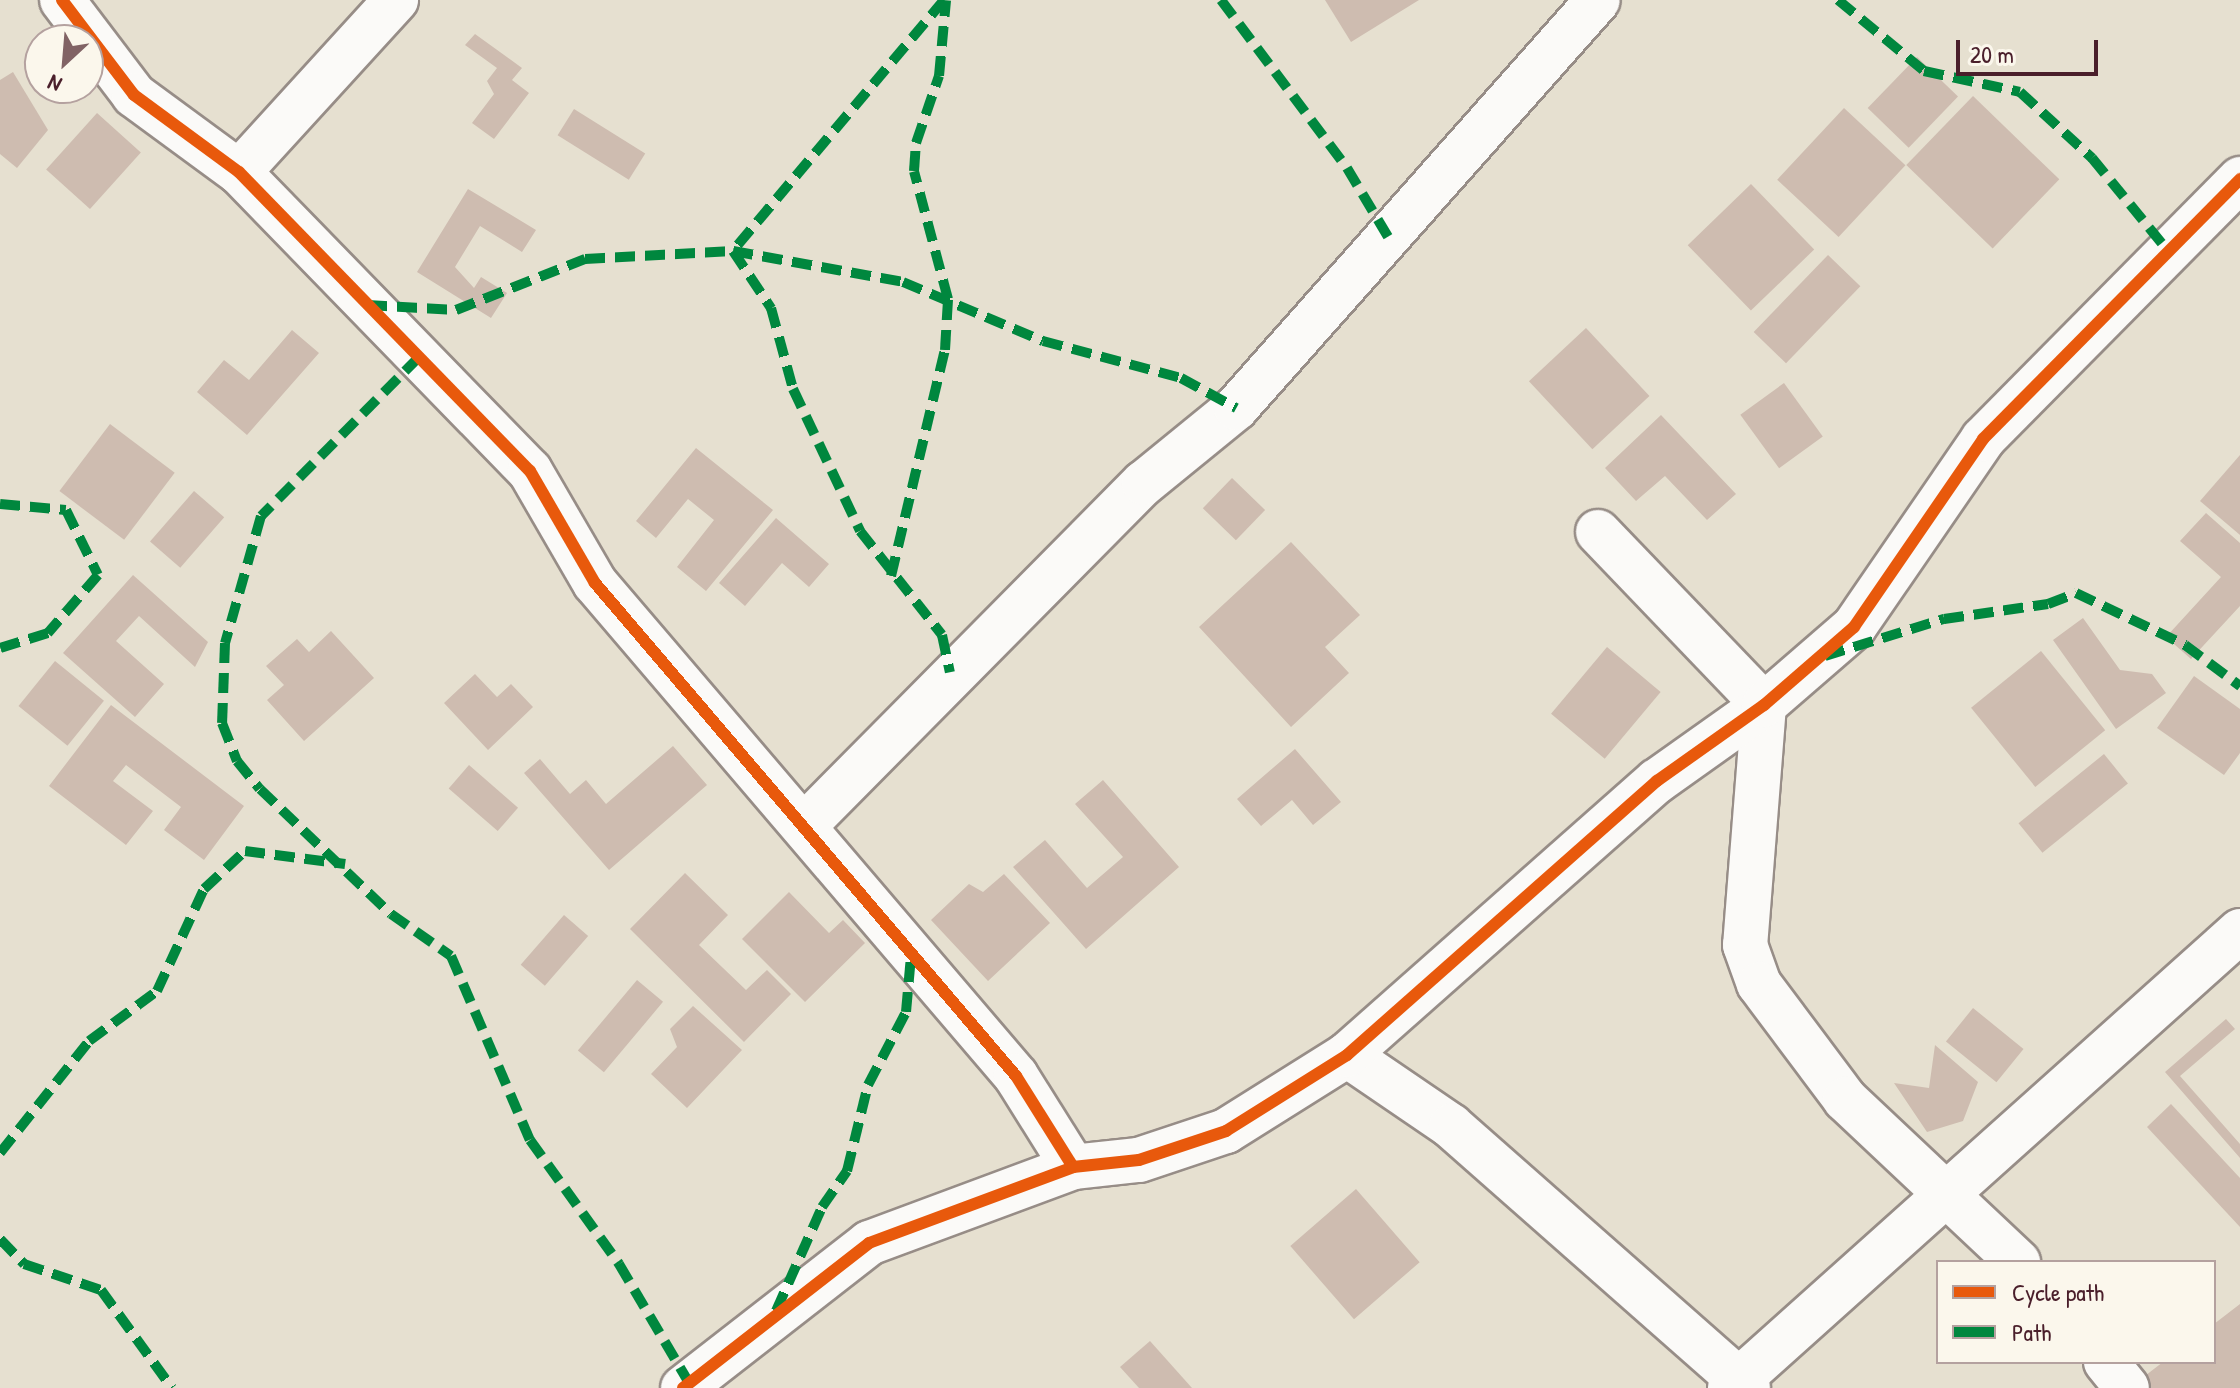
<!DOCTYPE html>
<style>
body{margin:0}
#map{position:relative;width:2240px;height:1388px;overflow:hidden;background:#e6e0d0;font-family:"Patrick Hand",sans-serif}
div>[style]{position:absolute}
.building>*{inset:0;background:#cebcb0;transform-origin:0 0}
.roads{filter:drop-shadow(2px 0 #978d87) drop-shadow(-2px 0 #978d87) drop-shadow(0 2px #978d87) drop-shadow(0 -2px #978d87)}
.minor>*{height:44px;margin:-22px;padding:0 22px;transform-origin:22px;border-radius:22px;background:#fbfaf8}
.quiet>*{height:10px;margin-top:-5px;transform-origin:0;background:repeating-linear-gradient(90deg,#00873e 0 20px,transparent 0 30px)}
.cycleway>*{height:12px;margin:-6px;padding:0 6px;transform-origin:6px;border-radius:6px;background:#e8590c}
span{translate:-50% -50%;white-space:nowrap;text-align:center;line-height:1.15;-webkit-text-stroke:7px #fbf7ec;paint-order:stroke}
.legend{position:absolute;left:1936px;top:1260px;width:280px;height:104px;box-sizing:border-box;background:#fbf7ec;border:2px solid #b4a19f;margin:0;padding:10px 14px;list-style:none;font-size:24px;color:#4a1f2b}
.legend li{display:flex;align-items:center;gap:16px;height:40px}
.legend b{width:40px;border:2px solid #b4a19f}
.north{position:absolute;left:24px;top:24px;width:80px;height:80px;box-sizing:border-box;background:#fbf7ec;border:2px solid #b4a19f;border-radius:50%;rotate:206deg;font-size:22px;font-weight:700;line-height:32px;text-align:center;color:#4a1f2b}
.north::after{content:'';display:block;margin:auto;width:28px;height:36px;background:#816365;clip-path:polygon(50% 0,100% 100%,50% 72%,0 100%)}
.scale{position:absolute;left:1956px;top:40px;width:142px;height:36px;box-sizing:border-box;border:4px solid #4a1f2b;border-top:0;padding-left:10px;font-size:24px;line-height:28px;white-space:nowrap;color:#4a1f2b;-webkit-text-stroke:6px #fbf7ec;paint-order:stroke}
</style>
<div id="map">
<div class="building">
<i style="clip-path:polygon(1325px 0,1419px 0,1351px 42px)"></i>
<i style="clip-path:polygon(475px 34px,522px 68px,512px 80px,529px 93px,494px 139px,472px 123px,494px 94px,487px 81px,497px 68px,465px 45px)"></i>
<i style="left:1917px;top:57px;width:57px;height:71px;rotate:44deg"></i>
<i style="clip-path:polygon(13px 72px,48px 130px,17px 168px,0 154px,0 80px)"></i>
<i style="left:1973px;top:96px;width:120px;height:96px;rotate:44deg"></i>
<i style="left:1844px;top:108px;width:84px;height:98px;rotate:43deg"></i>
<i style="left:574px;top:109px;width:84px;height:31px;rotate:32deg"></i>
<i style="left:97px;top:113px;width:59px;height:76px;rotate:42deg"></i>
<i style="left:1751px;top:184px;width:91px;height:88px;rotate:46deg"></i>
<i style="clip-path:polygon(468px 189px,536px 230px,522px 252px,480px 226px,455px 267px,474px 288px,481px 277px,507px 293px,491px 318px,417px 272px)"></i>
<i style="left:1828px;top:255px;width:45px;height:107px;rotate:44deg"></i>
<i style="left:1586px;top:328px;width:93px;height:78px;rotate:47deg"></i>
<i style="clip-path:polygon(292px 330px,319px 353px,247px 435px,197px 392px,224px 360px,249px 380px)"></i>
<i style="left:1784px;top:383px;width:66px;height:54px;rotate:54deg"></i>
<i style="clip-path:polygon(1661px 415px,1736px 494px,1707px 520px,1665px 476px,1636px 501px,1605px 468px)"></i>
<i style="left:110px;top:424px;width:81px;height:84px;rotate:37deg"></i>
<i style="clip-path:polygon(696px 448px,773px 510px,706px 591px,677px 567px,714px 520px,688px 499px,656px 538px,636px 521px)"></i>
<i style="clip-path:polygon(2240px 455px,2240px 535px,2200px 501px)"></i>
<i style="left:1232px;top:478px;width:46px;height:42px;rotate:44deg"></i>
<i style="left:194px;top:491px;width:40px;height:67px;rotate:41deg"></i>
<i style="clip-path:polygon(2206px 513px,2240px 543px,2240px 606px,2191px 659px,2166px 637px,2221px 577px,2180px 541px)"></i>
<i style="clip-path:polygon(776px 518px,829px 564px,809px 587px,782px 563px,745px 606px,719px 583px)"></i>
<i style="clip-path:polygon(1291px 542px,1360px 615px,1325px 647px,1349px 673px,1291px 727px,1199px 627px)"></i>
<i style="clip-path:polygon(133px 575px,208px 642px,195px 667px,139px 616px,116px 641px,164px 684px,135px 717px,63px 653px)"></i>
<i style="clip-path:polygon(2083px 618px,2120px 670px,2152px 674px,2166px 693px,2116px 729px,2053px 640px)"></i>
<i style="clip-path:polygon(331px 631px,374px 678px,304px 741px,267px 700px,284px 685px,266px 666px,297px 639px,309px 652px)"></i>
<i style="left:1607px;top:647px;width:70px;height:87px;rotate:40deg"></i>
<i style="left:2041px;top:651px;width:102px;height:90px;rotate:51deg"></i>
<i style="left:55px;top:661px;width:63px;height:58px;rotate:39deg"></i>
<i style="clip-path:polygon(475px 674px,497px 697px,511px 684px,533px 707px,488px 750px,444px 703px)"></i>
<i style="clip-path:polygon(2194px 676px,2240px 709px,2240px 753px,2224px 775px,2157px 728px)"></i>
<i style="clip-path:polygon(111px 705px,244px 806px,204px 860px,164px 830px,181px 807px,126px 765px,113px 781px,153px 811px,126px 845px,49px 786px)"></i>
<i style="clip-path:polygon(673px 746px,707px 785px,609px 870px,524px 773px,540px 759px,570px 794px,586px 780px,606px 804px)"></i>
<i style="clip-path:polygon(1295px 749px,1341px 802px,1313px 825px,1292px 800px,1261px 826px,1237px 799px)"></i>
<i style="left:2104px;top:754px;width:38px;height:110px;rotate:51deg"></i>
<i style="left:469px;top:765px;width:65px;height:31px;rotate:41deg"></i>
<i style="clip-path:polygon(1103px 780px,1179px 867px,1086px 949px,1013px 867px,1045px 840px,1087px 888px,1123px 857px,1075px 804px)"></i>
<i style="clip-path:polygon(685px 873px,728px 915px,699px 945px,746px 990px,767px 970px,791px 994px,744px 1042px,630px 929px)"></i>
<i style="clip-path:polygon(1004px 874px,1050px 923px,988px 981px,931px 920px,969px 884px,983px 892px)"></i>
<i style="clip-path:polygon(789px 892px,829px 933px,843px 920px,865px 943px,805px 1002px,742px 939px)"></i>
<i style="left:564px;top:915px;width:32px;height:66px;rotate:41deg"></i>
<i style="left:637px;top:980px;width:34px;height:92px;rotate:40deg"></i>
<i style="clip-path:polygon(693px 1006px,742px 1050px,687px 1108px,651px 1074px,677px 1047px,670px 1029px)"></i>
<i style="left:1973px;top:1008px;width:65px;height:43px;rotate:39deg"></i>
<i style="clip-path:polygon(2226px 1019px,2235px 1029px,2180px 1076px,2240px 1144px,2240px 1158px,2165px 1072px)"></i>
<i style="clip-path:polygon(1935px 1045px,1978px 1082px,1963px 1121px,1927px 1132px,1894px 1083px,1929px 1088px)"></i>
<i style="clip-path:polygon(2171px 1104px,2240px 1178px,2240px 1227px,2147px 1127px)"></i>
<i style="left:1356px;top:1189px;width:97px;height:87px;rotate:49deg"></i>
<i style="clip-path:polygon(2240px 1304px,2240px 1388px,2142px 1388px,2137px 1382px,2163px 1362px,2214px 1362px,2214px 1324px)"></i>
<i style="clip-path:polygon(1150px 1341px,1192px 1388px,1139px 1388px,1120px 1367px)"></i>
</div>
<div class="roads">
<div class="minor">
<i style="left:62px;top:0;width:119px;rotate:52.8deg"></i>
<i style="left:134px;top:95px;width:130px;rotate:36.3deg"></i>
<i style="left:239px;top:172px;width:417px;rotate:45.8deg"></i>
<i style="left:530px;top:471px;width:129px;rotate:59.9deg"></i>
<i style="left:595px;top:583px;width:648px;rotate:49.5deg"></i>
<i style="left:1016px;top:1076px;width:107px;rotate:57.9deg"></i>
<i style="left:239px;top:172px;width:233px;rotate:-47.6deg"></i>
<i style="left:1598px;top:532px;width:240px;rotate:46.2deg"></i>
<i style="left:1764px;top:705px;width:241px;rotate:94.5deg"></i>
<i style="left:1745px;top:945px;width:41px;rotate:70.3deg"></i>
<i style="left:1759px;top:984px;width:144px;rotate:53.2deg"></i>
<i style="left:1845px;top:1099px;width:238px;rotate:43.3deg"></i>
<i style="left:807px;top:823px;width:479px;rotate:-45.3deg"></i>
<i style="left:1144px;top:483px;width:119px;rotate:-39.2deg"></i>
<i style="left:1236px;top:408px;width:545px;rotate:-48.42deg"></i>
<i style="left:1347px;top:1055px;width:126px;rotate:34.3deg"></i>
<i style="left:1451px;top:1126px;width:396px;rotate:41.4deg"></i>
<i style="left:2106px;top:1362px;width:33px;rotate:51deg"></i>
<i style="left:683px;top:1388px;width:236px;rotate:-37.9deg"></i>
<i style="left:869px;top:1243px;width:218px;rotate:-20.4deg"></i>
<i style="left:1073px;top:1167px;width:66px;rotate:-6.1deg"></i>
<i style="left:1139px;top:1160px;width:92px;rotate:-18.4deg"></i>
<i style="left:1226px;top:1131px;width:143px;rotate:-32.1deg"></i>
<i style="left:1347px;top:1055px;width:414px;rotate:-41.5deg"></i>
<i style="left:1657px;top:781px;width:131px;rotate:-35.4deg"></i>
<i style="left:1764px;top:705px;width:119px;rotate:-40.9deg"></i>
<i style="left:1854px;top:627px;width:228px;rotate:-55.5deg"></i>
<i style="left:1983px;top:439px;width:366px;rotate:-45.3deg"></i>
<i style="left:1730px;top:1388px;width:685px;rotate:-41.86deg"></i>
</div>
</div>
<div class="quiet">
<i style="left:944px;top:0;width:328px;rotate:130.1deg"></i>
<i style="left:733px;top:251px;width:69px;rotate:56.3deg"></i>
<i style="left:771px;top:308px;width:84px;rotate:74.8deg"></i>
<i style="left:793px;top:389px;width:157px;rotate:64.7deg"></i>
<i style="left:860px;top:531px;width:132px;rotate:51.7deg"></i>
<i style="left:942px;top:635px;width:38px;rotate:78deg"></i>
<i style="left:1221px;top:0;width:210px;rotate:53.1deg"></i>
<i style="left:1347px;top:168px;width:84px;rotate:59.2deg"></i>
<i style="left:1838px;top:0;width:112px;rotate:39.5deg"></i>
<i style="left:1924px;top:71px;width:98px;rotate:12.3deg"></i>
<i style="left:2020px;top:92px;width:98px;rotate:42.5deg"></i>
<i style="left:2092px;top:158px;width:120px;rotate:50.7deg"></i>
<i style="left:367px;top:305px;width:89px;rotate:3.2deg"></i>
<i style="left:456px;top:310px;width:139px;rotate:-21.6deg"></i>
<i style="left:585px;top:259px;width:148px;rotate:-3.1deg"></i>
<i style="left:733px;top:251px;width:173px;rotate:10.3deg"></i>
<i style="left:903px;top:282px;width:152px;rotate:22.9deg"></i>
<i style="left:1043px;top:341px;width:143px;rotate:15deg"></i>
<i style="left:1181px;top:378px;width:63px;rotate:28.6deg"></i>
<i style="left:419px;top:357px;width:224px;rotate:134.8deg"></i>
<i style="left:261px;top:516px;width:132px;rotate:105.8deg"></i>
<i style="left:225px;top:643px;width:80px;rotate:92.1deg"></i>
<i style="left:222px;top:723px;width:41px;rotate:68.5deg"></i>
<i style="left:237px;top:761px;width:36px;rotate:51deg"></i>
<i style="left:260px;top:789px;width:181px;rotate:43.7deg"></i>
<i style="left:391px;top:914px;width:73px;rotate:35deg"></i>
<i style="left:451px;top:956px;width:200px;rotate:66.8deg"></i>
<i style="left:530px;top:1140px;width:153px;rotate:54.3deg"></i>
<i style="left:619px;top:1264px;width:138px;rotate:59.5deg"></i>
<i style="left:0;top:504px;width:66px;rotate:5.2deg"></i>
<i style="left:66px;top:510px;width:72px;rotate:63.8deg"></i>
<i style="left:98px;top:575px;width:77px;rotate:130.8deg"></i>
<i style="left:48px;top:633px;width:50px;rotate:162.6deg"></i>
<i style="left:891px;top:576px;width:232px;rotate:-76.6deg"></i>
<i style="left:945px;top:350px;width:51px;rotate:-86.6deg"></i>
<i style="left:948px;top:299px;width:132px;rotate:-104.9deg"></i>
<i style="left:914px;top:171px;width:28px;rotate:-86deg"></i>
<i style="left:916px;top:143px;width:71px;rotate:-71.1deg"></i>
<i style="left:939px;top:76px;width:76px;rotate:-84.7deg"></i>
<i style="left:1825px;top:656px;width:125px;rotate:-17.3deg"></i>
<i style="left:1944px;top:619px;width:105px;rotate:-8.2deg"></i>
<i style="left:2048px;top:604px;width:30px;rotate:-21deg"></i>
<i style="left:2076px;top:593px;width:121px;rotate:25.5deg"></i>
<i style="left:2185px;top:645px;width:69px;rotate:36.7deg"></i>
<i style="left:0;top:1153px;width:143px;rotate:-51.5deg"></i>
<i style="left:89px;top:1041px;width:84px;rotate:-36.3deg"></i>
<i style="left:157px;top:991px;width:112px;rotate:-65.3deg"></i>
<i style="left:204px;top:889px;width:56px;rotate:-42.8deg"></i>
<i style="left:245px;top:851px;width:101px;rotate:7.4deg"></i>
<i style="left:0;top:1239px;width:35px;rotate:46deg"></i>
<i style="left:24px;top:1264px;width:81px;rotate:18.7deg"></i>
<i style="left:101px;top:1290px;width:121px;rotate:54.1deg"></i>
<i style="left:776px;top:1311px;width:114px;rotate:-66.1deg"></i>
<i style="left:822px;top:1207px;width:44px;rotate:-55.2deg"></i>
<i style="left:847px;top:1171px;width:89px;rotate:-76.3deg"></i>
<i style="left:868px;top:1085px;width:82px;rotate:-62.5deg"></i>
<i style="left:906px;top:1012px;width:56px;rotate:-84.9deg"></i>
</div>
<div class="cycleway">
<i style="left:62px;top:0;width:119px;rotate:52.8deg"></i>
<i style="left:134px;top:95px;width:130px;rotate:36.3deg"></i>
<i style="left:239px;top:172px;width:417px;rotate:45.8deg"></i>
<i style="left:530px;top:471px;width:129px;rotate:59.9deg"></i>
<i style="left:595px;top:583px;width:648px;rotate:49.5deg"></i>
<i style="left:1016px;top:1076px;width:107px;rotate:57.9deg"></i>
<i style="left:683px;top:1388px;width:236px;rotate:-37.9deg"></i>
<i style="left:869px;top:1243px;width:218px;rotate:-20.4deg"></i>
<i style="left:1073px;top:1167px;width:66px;rotate:-6.1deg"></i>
<i style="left:1139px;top:1160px;width:92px;rotate:-18.4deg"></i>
<i style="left:1226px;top:1131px;width:143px;rotate:-32.1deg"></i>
<i style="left:1347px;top:1055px;width:414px;rotate:-41.5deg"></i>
<i style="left:1657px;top:781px;width:131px;rotate:-35.4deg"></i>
<i style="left:1764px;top:705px;width:119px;rotate:-40.9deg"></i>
<i style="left:1854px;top:627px;width:228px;rotate:-55.5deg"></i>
<i style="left:1983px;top:439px;width:366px;rotate:-45.3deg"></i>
</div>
<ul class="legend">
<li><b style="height:10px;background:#e8590c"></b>Cycle path</li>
<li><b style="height:10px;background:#00873e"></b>Path</li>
</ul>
<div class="north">N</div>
<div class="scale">20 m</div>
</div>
